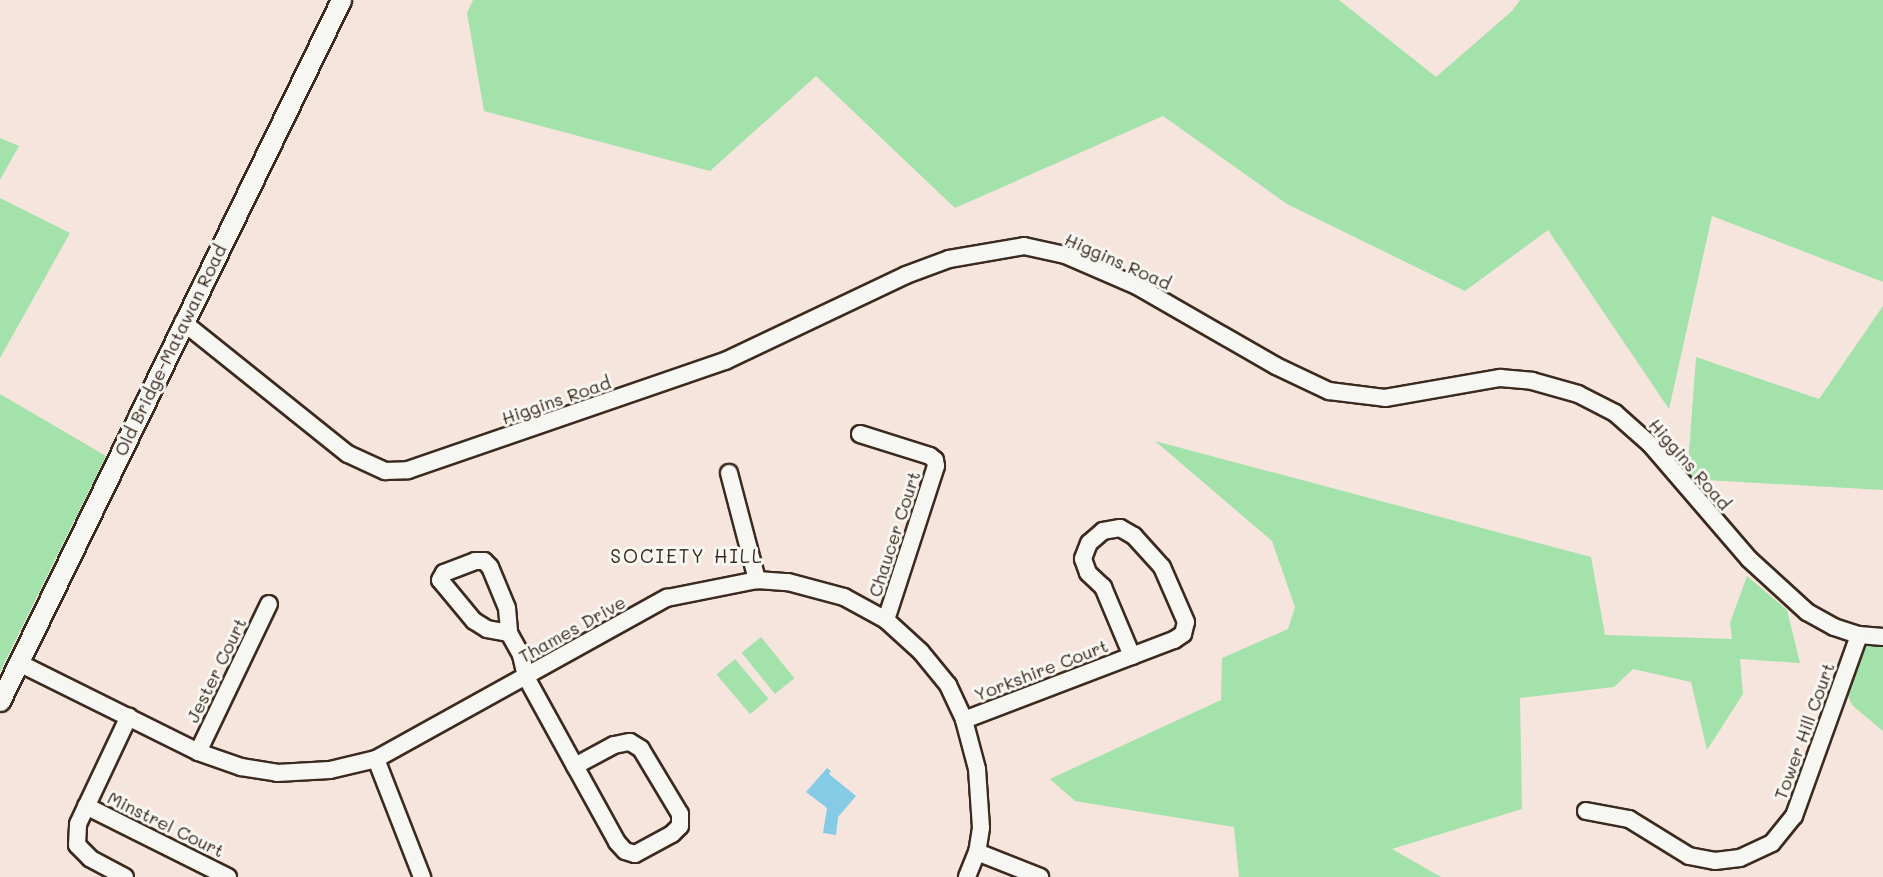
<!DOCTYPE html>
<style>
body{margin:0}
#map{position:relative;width:1883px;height:877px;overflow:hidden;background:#f5e5dc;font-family:Mali,sans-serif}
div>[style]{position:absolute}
.green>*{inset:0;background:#a3e2aa;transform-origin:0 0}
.water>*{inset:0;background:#85cbe6}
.roads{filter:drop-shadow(2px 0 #3b2a1e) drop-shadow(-2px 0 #3b2a1e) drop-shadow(0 2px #3b2a1e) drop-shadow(0 -2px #3b2a1e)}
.minor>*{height:16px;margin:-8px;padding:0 8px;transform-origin:8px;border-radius:8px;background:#f6f6f2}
.major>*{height:19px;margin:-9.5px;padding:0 9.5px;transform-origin:9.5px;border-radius:9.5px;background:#f6f6f2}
span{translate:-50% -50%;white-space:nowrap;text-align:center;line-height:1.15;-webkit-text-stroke:6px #f6f6f2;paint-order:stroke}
.street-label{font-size:18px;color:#3b2a1e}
.neighbourhood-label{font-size:19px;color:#3b2a1e;letter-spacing:2px}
</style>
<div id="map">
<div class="green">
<i style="clip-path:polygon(473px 0,1339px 0,1436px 77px,1512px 11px,1520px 0,1883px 0,1883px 282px,1712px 216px,1669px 409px,1548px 230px,1465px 291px,1287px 204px,1163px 116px,955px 208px,816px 76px,710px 171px,484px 111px,467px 13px)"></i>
<i style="clip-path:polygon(0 138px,19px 146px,0 180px)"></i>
<i style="clip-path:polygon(0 198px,70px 233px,0 358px)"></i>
<i style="clip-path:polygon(1883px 306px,1883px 490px,1687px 479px,1696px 357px,1819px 399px)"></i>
<i style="clip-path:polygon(0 394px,106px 456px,0 672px)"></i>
<i style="clip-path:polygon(1155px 441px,1591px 557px,1605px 635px,1732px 639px,1730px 623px,1747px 576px,1787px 610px,1800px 663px,1740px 659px,1743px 694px,1707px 750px,1691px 682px,1633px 669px,1614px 687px,1520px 698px,1522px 809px,1392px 849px,1441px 877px,1239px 877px,1234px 827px,1075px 801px,1050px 779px,1221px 700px,1222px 658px,1288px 629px,1295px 607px,1272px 541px)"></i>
<i style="left:761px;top:637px;width:53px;height:25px;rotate:51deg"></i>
<i style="clip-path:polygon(1859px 638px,1883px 639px,1883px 731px,1852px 705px,1843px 684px)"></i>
<i style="left:735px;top:659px;width:52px;height:24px;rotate:50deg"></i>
</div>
<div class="water">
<i style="clip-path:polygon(827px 768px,831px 771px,829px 774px,856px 796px,838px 817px,836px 835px,823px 833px,827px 808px,806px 792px)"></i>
</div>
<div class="roads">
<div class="minor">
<i style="left:183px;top:322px;width:211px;rotate:38.7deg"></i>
<i style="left:348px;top:454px;width:41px;rotate:24.7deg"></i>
<i style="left:385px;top:471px;width:23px;rotate:-2deg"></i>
<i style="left:408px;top:470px;width:335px;rotate:-19deg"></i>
<i style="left:725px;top:361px;width:200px;rotate:-25.4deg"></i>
<i style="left:906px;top:275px;width:46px;rotate:-20.4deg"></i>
<i style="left:949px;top:259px;width:76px;rotate:-9.8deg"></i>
<i style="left:1024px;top:246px;width:42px;rotate:12.4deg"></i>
<i style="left:1065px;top:255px;width:78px;rotate:23.3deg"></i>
<i style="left:1137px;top:286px;width:160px;rotate:29.9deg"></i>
<i style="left:1276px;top:366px;width:59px;rotate:25.3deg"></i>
<i style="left:1329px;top:391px;width:56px;rotate:7.1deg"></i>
<i style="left:1385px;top:398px;width:117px;rotate:-9.9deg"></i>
<i style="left:1500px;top:378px;width:32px;rotate:5deg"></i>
<i style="left:1532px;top:381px;width:48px;rotate:15.8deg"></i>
<i style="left:1578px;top:394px;width:42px;rotate:27.2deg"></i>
<i style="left:1615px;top:413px;width:48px;rotate:41.6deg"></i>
<i style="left:1651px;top:445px;width:150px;rotate:49.3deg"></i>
<i style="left:1749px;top:559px;width:79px;rotate:42.4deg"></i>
<i style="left:1807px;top:612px;width:31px;rotate:29deg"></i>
<i style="left:1834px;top:627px;width:26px;rotate:18deg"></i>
<i style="left:1859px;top:635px;width:24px;rotate:5deg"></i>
<i style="left:860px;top:434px;width:73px;rotate:17.4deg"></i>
<i style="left:930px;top:456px;width:6px;rotate:39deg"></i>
<i style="left:935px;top:460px;width:6px;rotate:81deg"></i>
<i style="left:936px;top:466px;width:162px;rotate:108deg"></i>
<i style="left:729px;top:473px;width:111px;rotate:75.3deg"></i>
<i style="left:475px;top:561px;width:9px"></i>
<i style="left:484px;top:561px;width:8px;rotate:45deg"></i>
<i style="left:490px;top:567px;width:44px;rotate:67.5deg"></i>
<i style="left:507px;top:608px;width:25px;rotate:85deg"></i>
<i style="left:509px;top:633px;width:22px;rotate:-170deg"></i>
<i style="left:487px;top:629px;width:15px;rotate:-148deg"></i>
<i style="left:474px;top:621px;width:53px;rotate:-129.7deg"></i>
<i style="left:440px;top:580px;width:8px;rotate:-60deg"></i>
<i style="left:444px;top:573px;width:33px;rotate:-21deg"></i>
<i style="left:509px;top:633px;width:25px;rotate:61deg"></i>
<i style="left:521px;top:655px;width:23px;rotate:77deg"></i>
<i style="left:526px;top:677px;width:102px;rotate:61.2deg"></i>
<i style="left:19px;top:663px;width:200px;rotate:26.4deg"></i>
<i style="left:198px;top:752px;width:46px;rotate:19.2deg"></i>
<i style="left:241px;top:767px;width:36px;rotate:9deg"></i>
<i style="left:277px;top:773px;width:53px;rotate:-3.2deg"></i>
<i style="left:330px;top:770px;width:47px;rotate:-13.4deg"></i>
<i style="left:376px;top:759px;width:333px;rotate:-29deg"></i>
<i style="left:667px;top:598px;width:92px;rotate:-11.3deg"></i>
<i style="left:757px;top:580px;width:31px;rotate:4deg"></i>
<i style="left:788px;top:582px;width:58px;rotate:15deg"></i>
<i style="left:844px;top:597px;width:48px;rotate:28.7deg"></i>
<i style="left:886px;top:620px;width:47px;rotate:42.4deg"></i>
<i style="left:921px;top:652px;width:43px;rotate:50.7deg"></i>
<i style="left:948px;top:685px;width:38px;rotate:65deg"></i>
<i style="left:964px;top:720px;width:51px;rotate:75.1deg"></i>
<i style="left:977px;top:769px;width:59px;rotate:86.1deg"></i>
<i style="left:981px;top:828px;width:24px;rotate:99deg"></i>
<i style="left:977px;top:852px;width:27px;rotate:112deg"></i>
<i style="left:964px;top:720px;width:225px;rotate:-20.9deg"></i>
<i style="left:1174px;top:640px;width:11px;rotate:-34deg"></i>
<i style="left:1183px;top:634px;width:12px;rotate:-76deg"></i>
<i style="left:1186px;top:622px;width:60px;rotate:-113.6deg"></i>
<i style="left:1162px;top:567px;width:42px;rotate:-132.1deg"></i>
<i style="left:1134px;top:536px;width:16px;rotate:-150deg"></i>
<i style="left:1120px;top:528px;width:17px;rotate:170deg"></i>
<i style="left:1103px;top:531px;width:18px;rotate:139deg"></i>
<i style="left:1089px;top:543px;width:17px;rotate:111deg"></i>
<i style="left:1083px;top:559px;width:15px;rotate:70deg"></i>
<i style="left:1088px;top:573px;width:21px;rotate:43deg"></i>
<i style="left:1103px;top:587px;width:75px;rotate:67.2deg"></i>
<i style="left:630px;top:742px;width:13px;rotate:32deg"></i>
<i style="left:641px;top:749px;width:76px;rotate:59deg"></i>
<i style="left:680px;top:814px;width:12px;rotate:90deg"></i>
<i style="left:680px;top:826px;width:11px;rotate:135deg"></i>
<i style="left:672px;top:834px;width:42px;rotate:151.6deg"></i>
<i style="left:635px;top:854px;width:10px;rotate:-163deg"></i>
<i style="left:625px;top:851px;width:12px;rotate:-132deg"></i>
<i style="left:617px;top:842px;width:87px;rotate:-118.9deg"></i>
<i style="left:575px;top:766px;width:44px;rotate:-28.3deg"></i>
<i style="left:614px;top:745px;width:16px;rotate:-11deg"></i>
<i style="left:198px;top:752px;width:164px;rotate:-64.4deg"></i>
<i style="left:376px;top:759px;width:127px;rotate:68.7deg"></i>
<i style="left:86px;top:806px;width:159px;rotate:26.6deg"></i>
<i style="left:1586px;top:811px;width:44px;rotate:10.5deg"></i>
<i style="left:1629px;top:819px;width:70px;rotate:31.7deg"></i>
<i style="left:1689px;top:856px;width:26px;rotate:11deg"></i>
<i style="left:1715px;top:861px;width:25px;rotate:-7deg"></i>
<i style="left:1740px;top:858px;width:35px;rotate:-25deg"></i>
<i style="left:1772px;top:843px;width:35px;rotate:-51deg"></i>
<i style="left:1794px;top:816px;width:192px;rotate:-70.2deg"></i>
<i style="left:977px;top:852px;width:68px;rotate:21.6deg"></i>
<i style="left:125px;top:877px;width:40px;rotate:-152deg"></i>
<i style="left:90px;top:858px;width:18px;rotate:-135deg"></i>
<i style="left:77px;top:845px;width:21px;rotate:-87deg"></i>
<i style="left:78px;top:824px;width:119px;rotate:-64.7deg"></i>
</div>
<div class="major">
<i style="left:0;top:701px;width:780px;rotate:-64.06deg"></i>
</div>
</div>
<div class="street-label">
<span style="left:1118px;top:261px;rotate:24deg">Higgins Road</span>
<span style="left:170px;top:350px;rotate:-64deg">Old Bridge-Matawan Road</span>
<span style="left:556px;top:400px;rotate:-19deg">Higgins Road</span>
<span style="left:1690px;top:464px;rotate:49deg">Higgins Road</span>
<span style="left:894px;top:534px;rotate:-72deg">Chaucer Court</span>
<span style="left:572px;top:629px;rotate:-29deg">Thames Drive</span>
<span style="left:216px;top:670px;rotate:-64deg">Jester Court</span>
<span style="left:1041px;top:670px;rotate:-21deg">Yorkshire Court</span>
<span style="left:1804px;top:731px;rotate:-70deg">Tower Hill Court</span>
<span style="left:166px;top:824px;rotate:26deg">Minstrel Court</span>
</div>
<div class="neighbourhood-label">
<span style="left:687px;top:556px">SOCIETY HILL</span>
</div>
</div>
